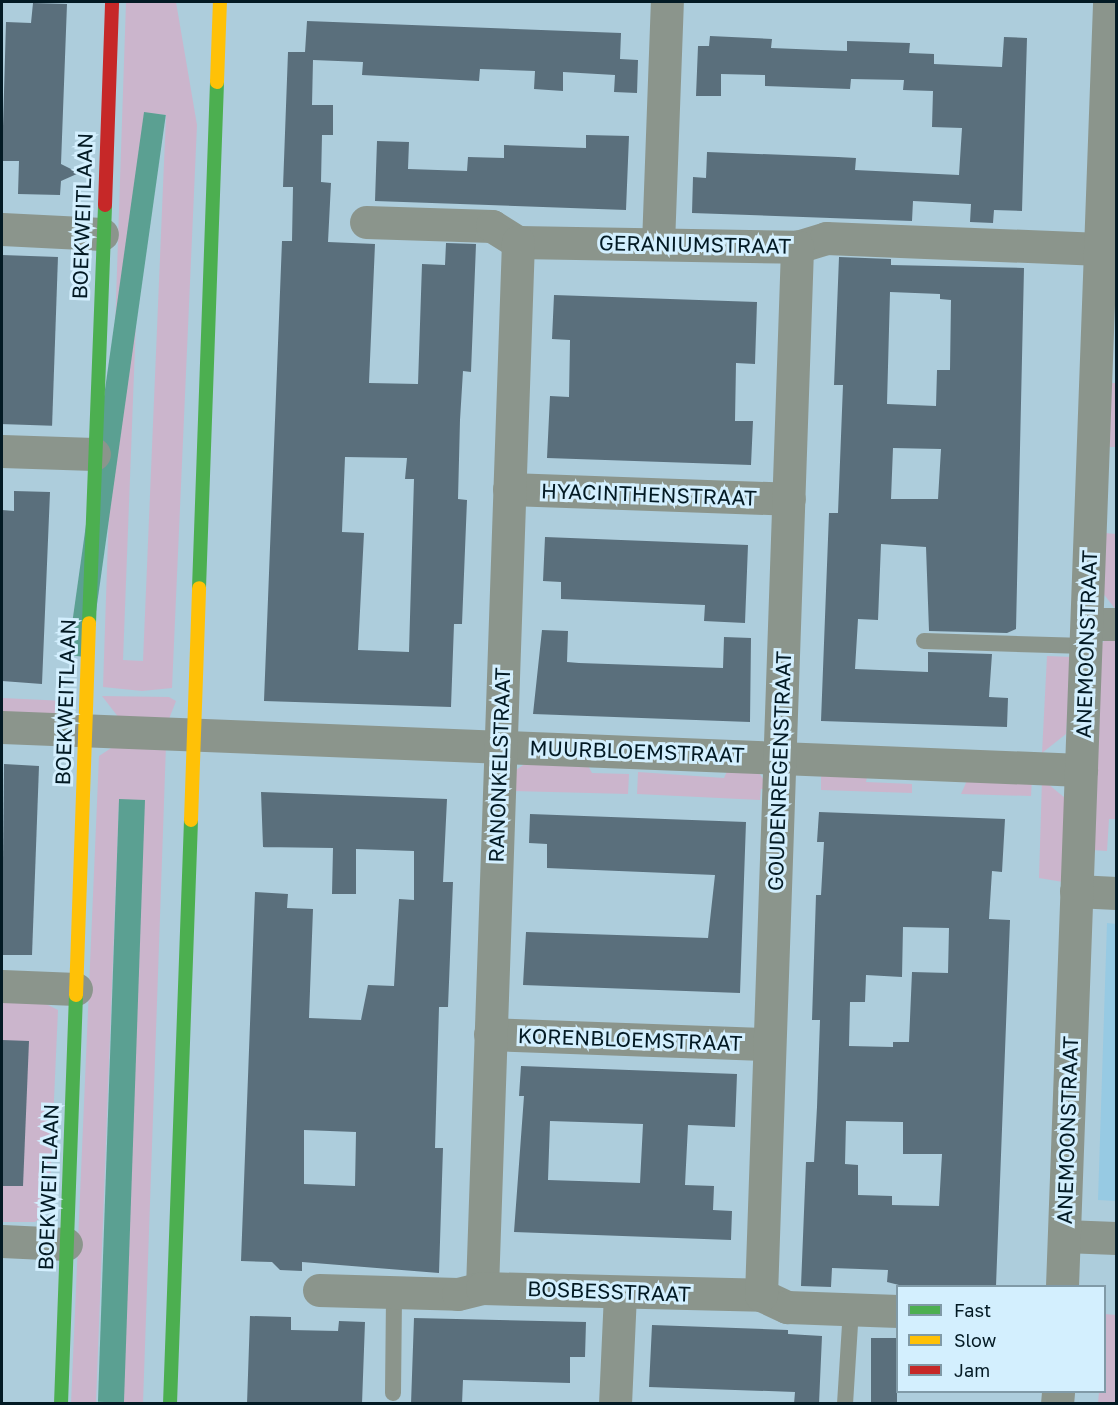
<!DOCTYPE html>
<style>
body{margin:0}
#map{position:relative;width:1118px;height:1405px;overflow:hidden;background:#adcddc;font-family:"Golos Text",sans-serif}
div>[style]{position:absolute}
.built>*{inset:0;background:#97cae3}
.green>*{inset:0;background:#cbb5cc}
.water>*{inset:0;background:#5ba092;transform-origin:0 0}
.building>*{inset:0;background:#5a6f7c;transform-origin:0 0}
.lane>*{height:16px;margin:-8px;padding:0 8px;transform-origin:8px;border-radius:8px;background:#8b958c}
.street>*{height:33px;margin:-16.5px;padding:0 16.5px;transform-origin:16.5px;border-radius:16.5px;background:#8b958c}
.fast>*{height:14px;margin:-7px;padding:0 7px;transform-origin:7px;border-radius:7px;background:#4caf50}
.slow>*{height:14px;margin:-7px;padding:0 7px;transform-origin:7px;border-radius:7px;background:#ffc107}
.jam>*{height:14px;margin:-7px;padding:0 7px;transform-origin:7px;border-radius:7px;background:#c62828}
span{translate:-50% -50%;white-space:nowrap;text-align:center;line-height:1.15;-webkit-text-stroke:6px #d3effe;paint-order:stroke}
.street-label{font-size:21px;color:#031a24}
.frame{position:absolute;inset:0;border:3px solid #031a24;pointer-events:none}
.legend{position:absolute;left:896px;top:1285px;width:210px;height:108px;box-sizing:border-box;background:#d3effe;border:2px solid #809aa7;margin:0;padding:8px 10px;list-style:none;font-size:18px;color:#031a24}
.legend li{display:flex;align-items:center;gap:12px;height:30px}
.legend b{width:30px;border:2px solid #809aa7}
</style>
<div id="map">
<div class="built">
<i style="clip-path:polygon(1107px 923px,1116px 924px,1116px 1201px,1098px 1200px)"></i>
</div>
<div class="green">
<i style="clip-path:polygon(evenodd,126px 2px,176px 2px,197px 125px,172px 688px,142px 691px,103px 687px,126px 2px,144px 113px,166px 115px,143px 661px,123px 660px,144px 113px)"></i>
<i style="clip-path:polygon(1112px 383px,1116px 383px,1116px 447px,1107px 447px)"></i>
<i style="clip-path:polygon(1105px 533px,1116px 534px,1116px 610px,1102px 592px)"></i>
<i style="clip-path:polygon(1116px 629px,1116px 819px,1109px 819px,1107px 851px,1091px 850px,1101px 644px)"></i>
<i style="clip-path:polygon(1047px 656px,1072px 657px,1066px 734px,1042px 753px)"></i>
<i style="clip-path:polygon(102px 696px,169px 697px,176px 701px,169px 719px,119px 718px)"></i>
<i style="clip-path:polygon(2px 698px,66px 701px,65px 708px,55px 714px,2px 713px)"></i>
<i style="clip-path:polygon(122px 741px,166px 745px,143px 1403px,122px 1403px,144px 800px,119px 802px,96px 1403px,71px 1404px,99px 756px)"></i>
<i style="clip-path:polygon(532px 759px,586px 762px,592px 773px,629px 774px,628px 794px,513px 791px,513px 772px)"></i>
<i style="clip-path:polygon(729px 767px,759px 773px,770px 789px,761px 789px,760px 800px,637px 794px,638px 772px,724px 778px)"></i>
<i style="clip-path:polygon(821px 770px,867px 777px,866px 782px,912px 784px,912px 793px,821px 790px)"></i>
<i style="clip-path:polygon(969px 776px,1032px 777px,1031px 796px,961px 794px)"></i>
<i style="clip-path:polygon(1042px 779px,1065px 798px,1063px 882px,1039px 878px)"></i>
<i style="clip-path:polygon(2px 1001px,46px 1004px,58px 1010px,49px 1211px,35px 1222px,2px 1222px)"></i>
<i style="clip-path:polygon(1105px 1314px,1116px 1315px,1116px 1403px,1098px 1403px,1099px 1392px,1104px 1392px)"></i>
</div>
<div class="water">
<i style="left:144px;top:112px;width:22px;height:548px;rotate:8deg"></i>
<i style="left:145px;top:800px;width:603px;height:26px;rotate:92deg"></i>
</div>
<div class="building">
<i style="clip-path:polygon(33px 3px,67px 4px,61px 164px,79px 173px,61px 181px,60px 195px,18px 194px,19px 161px,2px 161px,6px 22px,31px 23px)"></i>
<i style="clip-path:polygon(evenodd,307px 21px,621px 33px,620px 59px,638px 60px,637px 93px,614px 92px,615px 75px,563px 72px,563px 91px,534px 89px,535px 71px,480px 69px,479px 81px,362px 75px,363px 62px,313px 60px,312px 105px,333px 105px,333px 135px,322px 135px,321px 182px,331px 183px,328px 242px,375px 244px,369px 383px,418px 384px,422px 264px,445px 265px,446px 243px,476px 244px,471px 372px,463px 371px,460px 420px,458px 499px,467px 500px,462px 624px,454px 624px,451px 707px,264px 701px,282px 241px,292px 241px,293px 187px,283px 187px,288px 52px,305px 52px,307px 21px,345px 457px,407px 458px,405px 479px,414px 479px,409px 652px,358px 650px,364px 533px,342px 532px,345px 457px)"></i>
<i style="clip-path:polygon(710px 36px,772px 39px,771px 48px,821px 50px,847px 51px,847px 41px,910px 43px,909px 53px,934px 54px,934px 64px,1002px 67px,1004px 37px,1027px 38px,1022px 211px,994px 210px,993px 223px,970px 222px,971px 204px,913px 201px,912px 221px,692px 213px,693px 177px,706px 178px,707px 152px,838px 157px,856px 158px,855px 170px,959px 175px,962px 128px,932px 127px,933px 91px,903px 90px,904px 80px,851px 79px,850px 89px,765px 86px,765px 75px,721px 74px,721px 96px,696px 96px,698px 46px,709px 46px)"></i>
<i style="clip-path:polygon(586px 135px,629px 136px,626px 210px,375px 201px,377px 141px,409px 142px,408px 169px,467px 171px,468px 157px,504px 158px,504px 145px,586px 148px)"></i>
<i style="left:2px;top:255px;width:56px;height:169px;rotate:2deg"></i>
<i style="clip-path:polygon(evenodd,839px 257px,891px 259px,891px 265px,1024px 268px,1016px 629px,1007px 633px,929px 631px,926px 547px,881px 544px,878px 620px,858px 619px,855px 669px,928px 672px,928px 652px,992px 654px,989px 697px,1008px 698px,1007px 727px,821px 721px,829px 513px,838px 513px,843px 385px,834px 385px,839px 257px,890px 292px,940px 294px,940px 299px,951px 300px,950px 370px,937px 370px,936px 406px,887px 404px,890px 292px,839px 257px,893px 448px,941px 449px,938px 499px,891px 499px,893px 448px)"></i>
<i style="clip-path:polygon(554px 295px,757px 302px,755px 364px,736px 363px,735px 421px,753px 421px,751px 465px,547px 458px,550px 396px,569px 397px,570px 340px,552px 339px)"></i>
<i style="clip-path:polygon(14px 491px,50px 492px,42px 684px,2px 681px,2px 510px,14px 511px)"></i>
<i style="clip-path:polygon(545px 537px,748px 545px,745px 623px,704px 621px,705px 605px,561px 599px,561px 582px,543px 581px)"></i>
<i style="clip-path:polygon(542px 630px,568px 631px,567px 662px,579px 663px,723px 668px,724px 637px,751px 638px,750px 722px,533px 714px)"></i>
<i style="clip-path:polygon(4px 764px,39px 766px,32px 955px,2px 955px)"></i>
<i style="clip-path:polygon(evenodd,261px 792px,447px 799px,443px 882px,453px 882px,448px 1007px,439px 1007px,435px 1148px,443px 1148px,439px 1273px,302px 1262px,302px 1271px,280px 1270px,272px 1262px,241px 1261px,255px 892px,288px 894px,287px 908px,313px 909px,309px 1018px,361px 1020px,368px 985px,394px 986px,399px 899px,414px 900px,414px 851px,356px 849px,356px 894px,332px 894px,333px 848px,263px 847px,261px 792px,304px 1130px,356px 1132px,355px 1186px,304px 1184px,304px 1130px)"></i>
<i style="clip-path:polygon(evenodd,819px 812px,1005px 819px,1002px 872px,992px 871px,989px 919px,1010px 920px,996px 1286px,899px 1285px,887px 1282px,888px 1270px,832px 1268px,831px 1287px,801px 1286px,806px 1162px,814px 1162px,817px 1107px,820px 1020px,812px 1020px,816px 895px,821px 895px,824px 842px,817px 842px,819px 812px,903px 927px,949px 928px,948px 973px,912px 972px,909px 1042px,893px 1042px,893px 1047px,849px 1046px,850px 1002px,865px 1002px,866px 975px,902px 977px,903px 927px,819px 812px,846px 1121px,903px 1122px,903px 1154px,942px 1154px,939px 1206px,892px 1205px,892px 1196px,858px 1195px,858px 1165px,845px 1164px,846px 1121px)"></i>
<i style="clip-path:polygon(530px 814px,746px 822px,740px 993px,523px 985px,526px 932px,708px 938px,715px 875px,547px 868px,547px 844px,529px 843px)"></i>
<i style="clip-path:polygon(2px 1040px,29px 1041px,23px 1186px,2px 1186px)"></i>
<i style="clip-path:polygon(evenodd,521px 1066px,737px 1074px,735px 1127px,688px 1125px,685px 1185px,714px 1186px,713px 1210px,732px 1211px,731px 1240px,514px 1232px,524px 1096px,519px 1096px,521px 1066px,550px 1121px,643px 1124px,640px 1183px,548px 1180px,550px 1121px)"></i>
<i style="clip-path:polygon(250px 1316px,291px 1317px,291px 1330px,338px 1331px,339px 1321px,365px 1322px,362px 1404px,247px 1404px)"></i>
<i style="clip-path:polygon(414px 1318px,586px 1322px,585px 1357px,570px 1357px,570px 1383px,463px 1380px,462px 1404px,411px 1404px)"></i>
<i style="clip-path:polygon(652px 1325px,788px 1330px,788px 1334px,822px 1336px,819px 1404px,794px 1404px,795px 1392px,649px 1387px)"></i>
<i style="left:871px;top:1338px;width:26px;height:66px"></i>
</div>
<div class="lane">
<i style="left:924px;top:641px;width:162px;rotate:1.8deg"></i>
<i style="left:393px;top:1393px;width:99px;rotate:-89.4deg"></i>
<i style="left:845px;top:1404px;width:95px;rotate:-86.4deg"></i>
</div>
<div class="street">
<i style="left:366px;top:222px;width:126px;rotate:1.8deg"></i>
<i style="left:492px;top:226px;width:31px;rotate:32deg"></i>
<i style="left:518px;top:242px;width:279px;rotate:1deg"></i>
<i style="left:797px;top:247px;width:30px;rotate:-17deg"></i>
<i style="left:826px;top:238px;width:275px;rotate:2.3deg"></i>
<i style="left:2px;top:229px;width:100px;rotate:2.9deg"></i>
<i style="left:658px;top:244px;width:242px;rotate:-87.9deg"></i>
<i style="left:2px;top:451px;width:92px;rotate:1.9deg"></i>
<i style="left:509px;top:489px;width:280px;rotate:2deg"></i>
<i style="left:1087px;top:624px;width:29px"></i>
<i style="left:2px;top:727px;width:1080px;rotate:2.28deg"></i>
<i style="left:1076px;top:891px;width:40px;rotate:2.9deg"></i>
<i style="left:2px;top:986px;width:74px;rotate:2.3deg"></i>
<i style="left:490px;top:1034px;width:279px;rotate:2.1deg"></i>
<i style="left:1064px;top:1236px;width:52px;rotate:2.2deg"></i>
<i style="left:2px;top:1241px;width:64px;rotate:2.7deg"></i>
<i style="left:1062px;top:1286px;width:1285px;rotate:-87.9deg"></i>
<i style="left:482px;top:1288px;width:1047px;rotate:-88.03deg"></i>
<i style="left:319px;top:1290px;width:139px;rotate:1.6deg"></i>
<i style="left:458px;top:1294px;width:25px;rotate:-14deg"></i>
<i style="left:482px;top:1288px;width:279px;rotate:1.4deg"></i>
<i style="left:761px;top:1295px;width:29px;rotate:25deg"></i>
<i style="left:787px;top:1307px;width:111px;rotate:2.1deg"></i>
<i style="left:761px;top:1295px;width:1049px;rotate:-88.03deg"></i>
<i style="left:615px;top:1404px;width:112px;rotate:-87.4deg"></i>
<i style="left:1057px;top:1404px;width:12px;rotate:-85deg"></i>
</div>
<div class="fast">
<i style="left:199px;top:588px;width:506px;rotate:-87.96deg"></i>
<i style="left:89px;top:623px;width:418px;rotate:-87.8deg"></i>
<i style="left:61px;top:1404px;width:409px;rotate:-87.9deg"></i>
<i style="left:170px;top:1404px;width:584px;rotate:-87.94deg"></i>
</div>
<div class="slow">
<i style="left:217px;top:82px;width:80px;rotate:-87.9deg"></i>
<i style="left:191px;top:820px;width:232px;rotate:-88deg"></i>
<i style="left:76px;top:995px;width:372px;rotate:-88deg"></i>
</div>
<div class="jam">
<i style="left:105px;top:205px;width:203px;rotate:-88deg"></i>
</div>
<div class="street-label">
<span style="left:82px;top:216px;rotate:-88deg">BOEKWEITLAAN</span>
<span style="left:695px;top:244px;rotate:1deg">GERANIUMSTRAAT</span>
<span style="left:649px;top:494px;rotate:2deg">HYACINTHENSTRAAT</span>
<span style="left:1086px;top:644px;rotate:-88deg">ANEMOONSTRAAT</span>
<span style="left:65px;top:702px;rotate:-88deg">BOEKWEITLAAN</span>
<span style="left:637px;top:751px;rotate:2deg">MUURBLOEMSTRAAT</span>
<span style="left:499px;top:765px;rotate:-88deg">RANONKELSTRAAT</span>
<span style="left:779px;top:771px;rotate:-88deg">GOUDENREGENSTRAAT</span>
<span style="left:630px;top:1039px;rotate:2deg">KORENBLOEMSTRAAT</span>
<span style="left:1067px;top:1130px;rotate:-88deg">ANEMOONSTRAAT</span>
<span style="left:48px;top:1187px;rotate:-88deg">BOEKWEITLAAN</span>
<span style="left:609px;top:1291px;rotate:2deg">BOSBESSTRAAT</span>
</div>
<div class="frame"></div>
<ul class="legend">
<li><b style="height:8px;background:#4caf50"></b>Fast</li>
<li><b style="height:8px;background:#ffc107"></b>Slow</li>
<li><b style="height:8px;background:#c62828"></b>Jam</li>
</ul>
</div>
